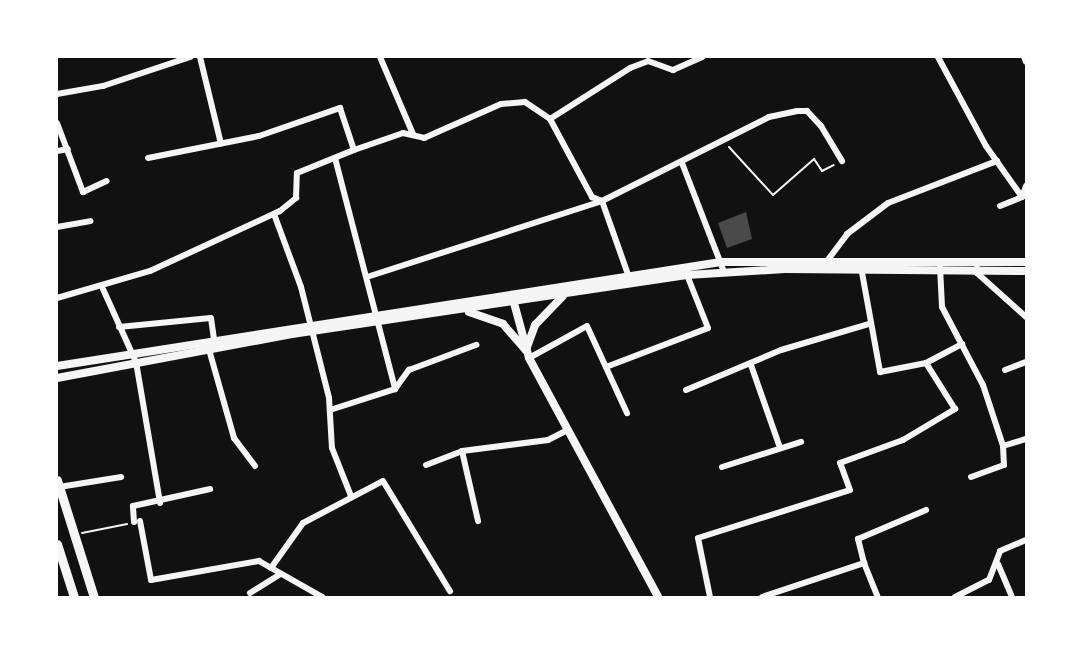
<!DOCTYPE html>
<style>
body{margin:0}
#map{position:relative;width:1083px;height:654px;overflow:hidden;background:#111;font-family:Georgia,serif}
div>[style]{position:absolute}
.building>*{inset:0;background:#4a4a4a}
.path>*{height:2px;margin:-1px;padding:0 1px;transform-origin:1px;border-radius:1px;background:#f5f5f5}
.minor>*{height:6px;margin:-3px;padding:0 3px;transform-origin:3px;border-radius:3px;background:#f5f5f5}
.tertiary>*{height:8px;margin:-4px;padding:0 4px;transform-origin:4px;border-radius:4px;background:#f5f5f5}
.secondary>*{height:9px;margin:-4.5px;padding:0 4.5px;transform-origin:4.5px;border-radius:4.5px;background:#f5f5f5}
span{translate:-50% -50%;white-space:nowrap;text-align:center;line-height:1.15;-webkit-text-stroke:5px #fff;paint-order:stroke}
.frame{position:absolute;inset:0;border:58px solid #fff;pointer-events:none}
</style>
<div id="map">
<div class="building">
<i style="clip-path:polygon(746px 212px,752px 239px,727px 248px,718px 223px)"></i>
</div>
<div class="path">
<i style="left:729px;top:147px;width:65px;rotate:47.5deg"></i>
<i style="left:773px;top:195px;width:55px;rotate:-41.3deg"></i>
<i style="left:814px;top:159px;width:14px;rotate:56deg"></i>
<i style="left:822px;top:171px;width:13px;rotate:-27deg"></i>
<i style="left:82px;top:533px;width:46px;rotate:-11.3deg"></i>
</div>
<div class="minor">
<i style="left:200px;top:57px;width:89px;rotate:76.4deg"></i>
<i style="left:380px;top:57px;width:84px;rotate:66.8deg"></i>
<i style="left:938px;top:57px;width:101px;rotate:61.7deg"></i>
<i style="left:986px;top:146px;width:62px;rotate:54.8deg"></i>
<i style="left:1024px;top:57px;width:5px;rotate:68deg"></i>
<i style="left:57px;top:94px;width:47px;rotate:-9.9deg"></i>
<i style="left:103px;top:86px;width:92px;rotate:-18.4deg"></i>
<i style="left:550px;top:119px;width:89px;rotate:61.7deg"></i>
<i style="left:592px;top:197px;width:11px;rotate:22deg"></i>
<i style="left:602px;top:201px;width:187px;rotate:-26.7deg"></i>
<i style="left:769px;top:117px;width:29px;rotate:-12deg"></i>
<i style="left:797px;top:111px;width:10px"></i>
<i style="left:807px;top:111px;width:21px;rotate:47deg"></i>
<i style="left:821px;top:126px;width:41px;rotate:59deg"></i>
<i style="left:57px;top:123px;width:74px;rotate:69.4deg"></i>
<i style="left:83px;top:192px;width:26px;rotate:-25deg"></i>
<i style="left:57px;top:151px;width:11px;rotate:-10deg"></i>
<i style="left:148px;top:158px;width:113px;rotate:-11.2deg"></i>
<i style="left:259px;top:136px;width:86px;rotate:-19.1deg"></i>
<i style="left:340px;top:108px;width:44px;rotate:71.6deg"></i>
<i style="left:335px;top:158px;width:239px;rotate:75.4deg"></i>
<i style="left:682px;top:163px;width:117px;rotate:68.9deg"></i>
<i style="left:1000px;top:206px;width:24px;rotate:-22deg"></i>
<i style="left:1022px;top:197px;width:12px;rotate:-70deg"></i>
<i style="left:274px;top:214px;width:78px;rotate:69.7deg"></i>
<i style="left:301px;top:287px;width:114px;rotate:75.8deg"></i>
<i style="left:329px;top:398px;width:50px;rotate:86.6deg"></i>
<i style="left:332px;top:448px;width:52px;rotate:68.4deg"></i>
<i style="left:57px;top:227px;width:34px;rotate:-10deg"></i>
<i style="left:827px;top:261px;width:34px;rotate:-53deg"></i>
<i style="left:847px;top:234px;width:51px;rotate:-37.1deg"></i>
<i style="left:888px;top:203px;width:117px;rotate:-21.1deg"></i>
<i style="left:861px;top:267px;width:107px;rotate:79.7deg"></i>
<i style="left:880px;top:372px;width:47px;rotate:-11.1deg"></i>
<i style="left:926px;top:363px;width:41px;rotate:-27.8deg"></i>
<i style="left:940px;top:267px;width:40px;rotate:87.1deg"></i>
<i style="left:942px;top:307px;width:88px;rotate:62.3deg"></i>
<i style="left:983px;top:385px;width:64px;rotate:71.8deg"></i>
<i style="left:1003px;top:446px;width:24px;rotate:-17deg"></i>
<i style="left:977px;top:268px;width:5px;rotate:90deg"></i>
<i style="left:977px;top:273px;width:66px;rotate:41.9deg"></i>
<i style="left:370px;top:276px;width:244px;rotate:-17.9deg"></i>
<i style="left:602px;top:201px;width:84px;rotate:70.5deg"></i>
<i style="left:103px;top:289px;width:80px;rotate:65.7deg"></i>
<i style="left:136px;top:362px;width:143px;rotate:80.3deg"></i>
<i style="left:57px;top:298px;width:97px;rotate:-16.2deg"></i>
<i style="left:150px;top:271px;width:143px;rotate:-24.8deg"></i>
<i style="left:280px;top:211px;width:21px;rotate:-39deg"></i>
<i style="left:296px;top:198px;width:25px;rotate:-88deg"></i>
<i style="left:297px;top:173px;width:61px;rotate:-22deg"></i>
<i style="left:354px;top:150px;width:52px;rotate:-19.1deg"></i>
<i style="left:403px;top:133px;width:22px;rotate:13deg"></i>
<i style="left:424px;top:138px;width:84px;rotate:-23.8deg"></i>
<i style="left:501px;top:104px;width:24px;rotate:-5deg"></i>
<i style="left:525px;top:102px;width:30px;rotate:34deg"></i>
<i style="left:550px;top:119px;width:95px;rotate:-32.5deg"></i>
<i style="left:630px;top:68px;width:19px;rotate:-21deg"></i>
<i style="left:648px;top:61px;width:27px;rotate:20deg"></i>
<i style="left:673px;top:70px;width:32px;rotate:-24deg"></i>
<i style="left:119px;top:327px;width:92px;rotate:-5.6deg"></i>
<i style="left:211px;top:318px;width:22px;rotate:82deg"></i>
<i style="left:208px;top:346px;width:96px;rotate:74.2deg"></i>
<i style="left:234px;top:438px;width:35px;rotate:53deg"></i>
<i style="left:529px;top:358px;width:66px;rotate:-28.9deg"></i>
<i style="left:587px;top:326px;width:96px;rotate:65.3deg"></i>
<i style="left:751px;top:365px;width:88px;rotate:70.7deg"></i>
<i style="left:606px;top:367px;width:109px;rotate:-20.9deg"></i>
<i style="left:708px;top:328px;width:57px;rotate:-111.6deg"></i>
<i style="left:1005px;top:370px;width:22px;rotate:-21deg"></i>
<i style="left:686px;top:390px;width:103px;rotate:-22.8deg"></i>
<i style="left:781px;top:350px;width:92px;rotate:-16.5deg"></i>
<i style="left:330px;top:410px;width:68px;rotate:-17.9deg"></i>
<i style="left:395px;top:389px;width:24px;rotate:-54deg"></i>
<i style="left:409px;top:370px;width:72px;rotate:-20.5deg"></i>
<i style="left:462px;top:451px;width:72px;rotate:77.1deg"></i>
<i style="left:426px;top:465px;width:39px;rotate:-21deg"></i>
<i style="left:462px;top:451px;width:87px;rotate:-7.3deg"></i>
<i style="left:548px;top:440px;width:22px;rotate:-27deg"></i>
<i style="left:722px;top:467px;width:83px;rotate:-17.6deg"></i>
<i style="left:971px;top:477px;width:35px;rotate:-20deg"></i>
<i style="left:1004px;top:465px;width:19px;rotate:-93deg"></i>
<i style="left:59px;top:487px;width:63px;rotate:-9.2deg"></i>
<i style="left:140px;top:521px;width:60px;rotate:79.4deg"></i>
<i style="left:151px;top:580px;width:110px;rotate:-10deg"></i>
<i style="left:259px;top:561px;width:73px;rotate:29.7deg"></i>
<i style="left:134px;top:522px;width:16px;rotate:-94deg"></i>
<i style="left:133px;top:506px;width:79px;rotate:-12.4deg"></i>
<i style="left:864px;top:563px;width:37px;rotate:68deg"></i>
<i style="left:998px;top:564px;width:36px;rotate:67deg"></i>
<i style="left:271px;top:568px;width:55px;rotate:-54.6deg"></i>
<i style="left:303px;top:523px;width:90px;rotate:-27.7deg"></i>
<i style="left:383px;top:481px;width:129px;rotate:58.7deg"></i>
<i style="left:250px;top:593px;width:36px;rotate:-32deg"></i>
<i style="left:710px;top:597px;width:60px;rotate:-101.5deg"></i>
<i style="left:698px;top:538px;width:159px;rotate:-17.5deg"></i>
<i style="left:850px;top:490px;width:29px;rotate:-110deg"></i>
<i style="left:840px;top:463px;width:67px;rotate:-20.1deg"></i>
<i style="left:903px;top:440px;width:61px;rotate:-30.8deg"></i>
<i style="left:955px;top:409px;width:54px;rotate:-122.2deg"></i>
<i style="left:762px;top:597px;width:108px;rotate:-18.4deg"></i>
<i style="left:864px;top:563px;width:25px;rotate:-104deg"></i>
<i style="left:858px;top:539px;width:74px;rotate:-23.1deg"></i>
<i style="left:955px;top:597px;width:38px;rotate:-27deg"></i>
<i style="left:989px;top:580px;width:31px;rotate:-69deg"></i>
<i style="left:1000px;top:551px;width:28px;rotate:-23deg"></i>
</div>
<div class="tertiary">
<i style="left:514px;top:303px;width:57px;rotate:74.7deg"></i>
<i style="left:529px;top:358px;width:272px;rotate:61.6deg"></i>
<i style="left:469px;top:312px;width:36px;rotate:19deg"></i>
<i style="left:503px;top:324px;width:35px;rotate:49deg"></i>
<i style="left:526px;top:350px;width:27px;rotate:-70deg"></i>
<i style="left:535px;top:325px;width:40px;rotate:-46deg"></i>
<i style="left:57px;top:366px;width:672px;rotate:-8.9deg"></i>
<i style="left:721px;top:262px;width:305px"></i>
<i style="left:57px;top:378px;width:239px;rotate:-10.6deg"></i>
<i style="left:292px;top:334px;width:399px;rotate:-8.5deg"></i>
<i style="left:687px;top:275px;width:98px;rotate:-3.5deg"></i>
<i style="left:785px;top:269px;width:241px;rotate:0.5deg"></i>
</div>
<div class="secondary">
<i style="left:57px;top:480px;width:123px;rotate:72.5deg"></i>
<i style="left:57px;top:544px;width:56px;rotate:72.2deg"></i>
</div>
<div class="frame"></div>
</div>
